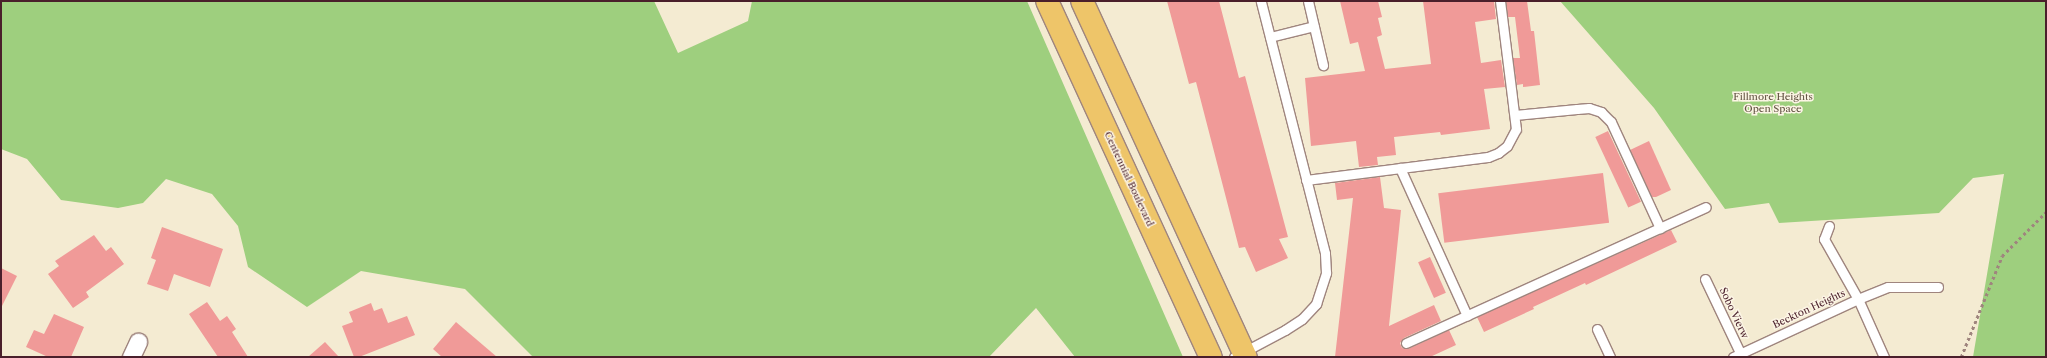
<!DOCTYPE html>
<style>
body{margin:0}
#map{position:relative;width:2047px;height:358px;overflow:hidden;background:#f4ebd2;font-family:"Libre Caslon Text",serif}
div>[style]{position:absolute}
.green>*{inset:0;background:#9ecf7e}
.building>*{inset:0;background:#f09a98;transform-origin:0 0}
.path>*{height:2.5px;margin-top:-1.25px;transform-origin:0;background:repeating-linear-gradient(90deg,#9f857e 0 3px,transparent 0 6px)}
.roads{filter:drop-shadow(1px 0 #9f857e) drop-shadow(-1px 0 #9f857e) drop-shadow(0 1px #9f857e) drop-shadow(0 -1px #9f857e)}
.service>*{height:9px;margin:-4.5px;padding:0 4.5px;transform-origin:4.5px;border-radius:4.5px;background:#fff}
.minor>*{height:17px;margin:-8.5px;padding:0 8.5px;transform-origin:8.5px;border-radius:8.5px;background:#fff}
.primary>*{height:22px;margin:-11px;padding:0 11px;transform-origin:11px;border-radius:11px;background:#eec569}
span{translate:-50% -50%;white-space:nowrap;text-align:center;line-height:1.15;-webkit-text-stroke:3px #fcf5e5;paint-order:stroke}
.park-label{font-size:10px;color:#635444}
.street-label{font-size:10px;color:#4a1f2b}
.frame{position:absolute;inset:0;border:2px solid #4a1f2b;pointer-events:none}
</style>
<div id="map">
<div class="green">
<i style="clip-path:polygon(1px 1px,654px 1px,678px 53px,748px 21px,752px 1px,1027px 1px,1183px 357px,1075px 357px,1036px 308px,989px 357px,533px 357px,465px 289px,361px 271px,307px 307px,248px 267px,238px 226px,212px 194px,166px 179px,143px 203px,118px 208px,61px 200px,27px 159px,1px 149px)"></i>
<i style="clip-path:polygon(1560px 1px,2046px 1px,2046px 357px,1973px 357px,2004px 174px,1973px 178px,1939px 213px,1779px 223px,1769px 203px,1725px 209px,1654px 108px)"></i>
</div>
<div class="building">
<i style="clip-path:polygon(1167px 1px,1219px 1px,1239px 78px,1245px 76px,1288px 237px,1279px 239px,1288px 258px,1256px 272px,1245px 247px,1239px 248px,1196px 82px,1189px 84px)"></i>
<i style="clip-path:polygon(1340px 1px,1378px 1px,1382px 17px,1378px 18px,1382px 35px,1377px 37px,1385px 69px,1431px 64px,1423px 1px,1494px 1px,1496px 19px,1475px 22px,1481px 63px,1501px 60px,1505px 87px,1484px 89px,1490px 129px,1441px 135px,1440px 132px,1394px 137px,1396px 155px,1377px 157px,1378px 165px,1359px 167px,1356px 141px,1311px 146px,1305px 78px,1365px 71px,1358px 42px,1350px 44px)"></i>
<i style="clip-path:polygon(1506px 1px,1527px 1px,1531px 31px,1534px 31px,1540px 85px,1523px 87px,1523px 84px,1517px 85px,1513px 58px,1520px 58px,1515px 17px,1508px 17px)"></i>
<i style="left:1608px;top:131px;width:78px;height:14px;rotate:65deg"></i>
<i style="clip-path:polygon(1649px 141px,1671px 190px,1656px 197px,1652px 197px,1630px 150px)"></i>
<i style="left:1603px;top:173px;width:50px;height:166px;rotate:83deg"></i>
<i style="clip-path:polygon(1380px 177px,1384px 208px,1401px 210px,1389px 326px,1434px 305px,1441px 321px,1404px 338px,1400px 343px,1402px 348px,1408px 349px,1449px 330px,1456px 345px,1430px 357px,1335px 357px,1353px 198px,1337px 200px,1335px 183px)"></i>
<i style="clip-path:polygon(162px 227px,223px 249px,210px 287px,174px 274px,168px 291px,147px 284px,156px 260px,151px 258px)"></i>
<i style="clip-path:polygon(1671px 230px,1677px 242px,1586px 285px,1585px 283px,1533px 307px,1534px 309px,1484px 332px,1477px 317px)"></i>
<i style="clip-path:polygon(94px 235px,106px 251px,111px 247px,124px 264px,86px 292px,89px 297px,73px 308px,48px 274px,59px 266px,55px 261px)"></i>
<i style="left:1430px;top:257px;width:39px;height:13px;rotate:66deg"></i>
<i style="clip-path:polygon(1px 268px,17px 276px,1px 308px)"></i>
<i style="clip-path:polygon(207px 302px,220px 321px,227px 316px,236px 329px,232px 332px,248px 357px,218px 357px,189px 314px)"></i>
<i style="clip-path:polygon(371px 303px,374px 311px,382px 308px,388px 323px,407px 316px,415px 335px,359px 357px,354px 357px,342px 326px,353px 322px,349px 312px)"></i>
<i style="clip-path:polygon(54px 314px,84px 327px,71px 357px,48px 357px,26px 347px,34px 330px,44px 334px)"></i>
<i style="clip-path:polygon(456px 322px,497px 357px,442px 357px,433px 349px)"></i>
<i style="clip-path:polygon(325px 342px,339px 357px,308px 357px)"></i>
</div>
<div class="path">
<i style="left:1961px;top:357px;width:109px;rotate:-67.9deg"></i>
<i style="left:2002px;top:256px;width:62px;rotate:-45deg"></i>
</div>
<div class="roads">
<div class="service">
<i style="left:1308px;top:1px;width:66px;rotate:76.8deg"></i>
<i style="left:1270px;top:37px;width:45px;rotate:-14deg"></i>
<i style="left:1515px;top:115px;width:62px;rotate:-5.5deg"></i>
<i style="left:1577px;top:109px;width:12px;rotate:-5deg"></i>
<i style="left:1589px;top:108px;width:13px;rotate:18deg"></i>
<i style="left:1601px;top:112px;width:14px;rotate:45deg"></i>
<i style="left:1611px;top:122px;width:117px;rotate:65.2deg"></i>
<i style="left:1400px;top:168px;width:162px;rotate:65.6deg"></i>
<i style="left:1306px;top:180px;width:183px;rotate:-7.2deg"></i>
<i style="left:1488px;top:157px;width:11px;rotate:-22deg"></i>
<i style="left:1498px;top:153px;width:11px;rotate:-38deg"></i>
<i style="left:1507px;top:146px;width:19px;rotate:-62deg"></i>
<i style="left:1516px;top:129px;width:129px;rotate:-97.1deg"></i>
<i style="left:1829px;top:226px;width:14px;rotate:111deg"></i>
<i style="left:1824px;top:239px;width:69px;rotate:60.5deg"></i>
<i style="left:1858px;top:299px;width:32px;rotate:-22deg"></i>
<i style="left:1888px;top:287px;width:50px"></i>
<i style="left:1705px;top:279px;width:86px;rotate:64.6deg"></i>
<i style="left:1597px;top:329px;width:31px;rotate:65deg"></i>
<i style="left:1406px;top:343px;width:329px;rotate:-24.4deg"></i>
<i style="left:1234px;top:357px;width:58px;rotate:-27.9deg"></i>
<i style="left:1285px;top:330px;width:20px;rotate:-33deg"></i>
<i style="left:1302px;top:319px;width:21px;rotate:-47deg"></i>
<i style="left:1316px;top:304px;width:33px;rotate:-72deg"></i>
<i style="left:1326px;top:273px;width:20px;rotate:-93deg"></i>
<i style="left:1325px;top:253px;width:260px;rotate:-104.3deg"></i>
<i style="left:1733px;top:357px;width:138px;rotate:-24.9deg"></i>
<i style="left:1858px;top:299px;width:64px;rotate:65.9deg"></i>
</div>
<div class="minor">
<i style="left:131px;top:357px;width:17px;rotate:-65deg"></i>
</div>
<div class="primary">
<i style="left:1047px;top:1px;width:392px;rotate:65.3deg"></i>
<i style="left:1082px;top:1px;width:392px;rotate:65.3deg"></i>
</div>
</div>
<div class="park-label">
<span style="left:1773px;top:102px">Fillmore Heights<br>Open Space</span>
</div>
<div class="street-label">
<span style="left:1129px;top:179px;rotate:65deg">Centennial Boulevard</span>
<span style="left:1809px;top:309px;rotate:-25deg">Beckton Heights</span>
<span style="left:1734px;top:313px;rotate:65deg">Sobo Vierw</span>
</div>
<div class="frame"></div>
</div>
